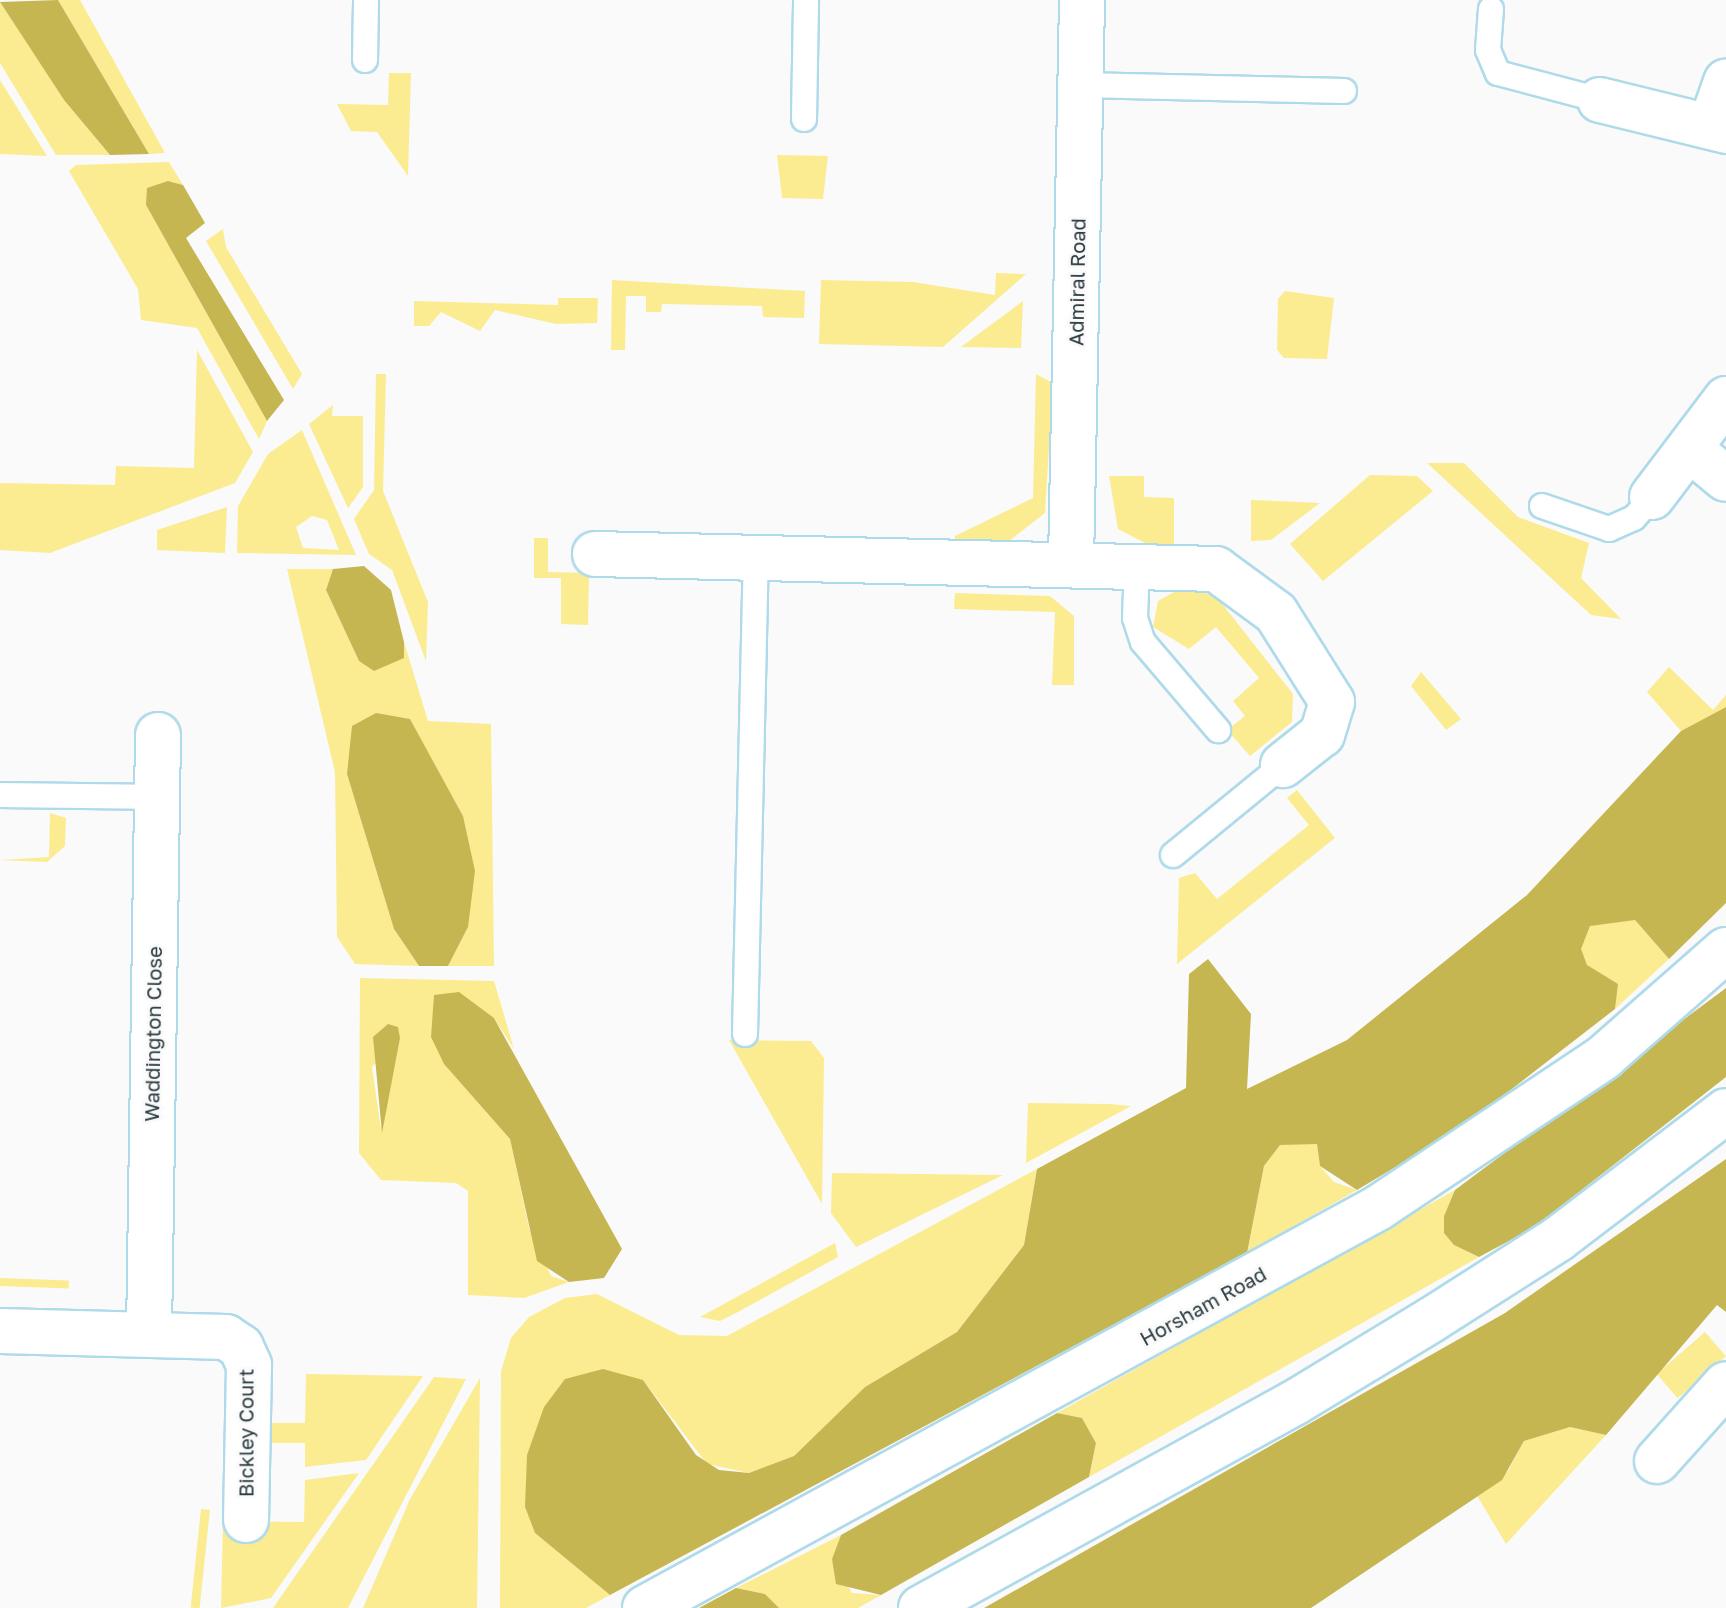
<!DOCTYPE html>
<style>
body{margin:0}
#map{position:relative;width:1726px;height:1608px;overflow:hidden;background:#fafafa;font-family:"Golos Text",sans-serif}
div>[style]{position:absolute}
.green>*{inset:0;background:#fbec91;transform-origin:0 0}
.forest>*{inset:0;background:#c6b652}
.roads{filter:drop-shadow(2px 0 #afdaea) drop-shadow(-2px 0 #afdaea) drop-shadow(0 2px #afdaea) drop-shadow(0 -2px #afdaea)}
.lane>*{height:24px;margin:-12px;padding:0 12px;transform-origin:12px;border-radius:12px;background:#fff}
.street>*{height:44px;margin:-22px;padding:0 22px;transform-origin:22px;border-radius:22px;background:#fff}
.primary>*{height:44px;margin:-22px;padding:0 22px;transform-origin:22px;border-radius:22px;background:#fff}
span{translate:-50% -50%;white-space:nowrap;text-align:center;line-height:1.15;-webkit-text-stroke:6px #fafafa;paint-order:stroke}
.street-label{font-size:20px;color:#2a3b41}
</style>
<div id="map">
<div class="green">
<i style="clip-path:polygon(58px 0,80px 0,165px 153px,149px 154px)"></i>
<i style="clip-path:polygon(0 2px,64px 100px,110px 155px,56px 155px,0 63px)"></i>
<i style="clip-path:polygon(389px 73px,411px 73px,408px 176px,377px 132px,351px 131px,337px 104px,388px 105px)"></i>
<i style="clip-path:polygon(0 80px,47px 156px,0 154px)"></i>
<i style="clip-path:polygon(777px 155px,828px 156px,823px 199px,782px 198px)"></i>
<i style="clip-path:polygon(169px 162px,183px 185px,168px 181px,146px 205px,267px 421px,259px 439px,197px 328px,141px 320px,138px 289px,69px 171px,76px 165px)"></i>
<i style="clip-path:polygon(223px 229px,226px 247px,302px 374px,293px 389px,206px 241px)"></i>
<i style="clip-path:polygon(996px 273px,1026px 274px,943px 347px,819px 344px,821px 280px,913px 282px,995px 295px)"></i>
<i style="clip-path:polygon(612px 280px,805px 291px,804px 318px,763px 317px,762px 306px,662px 304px,661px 312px,646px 312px,646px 296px,626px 296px,625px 350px,611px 350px)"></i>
<i style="clip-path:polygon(1285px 291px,1334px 298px,1327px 359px,1284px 358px,1277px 350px,1278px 299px)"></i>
<i style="clip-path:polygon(558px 298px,598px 298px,597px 323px,556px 324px,495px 310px,480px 331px,441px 312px,429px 326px,414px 326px,414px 301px,558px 305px)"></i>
<i style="clip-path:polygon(1023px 301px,1021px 348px,961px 347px)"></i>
<i style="clip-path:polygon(197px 350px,253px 452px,235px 483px,50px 553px,0 550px,0 483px,115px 485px,116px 466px,194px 468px)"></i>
<i style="clip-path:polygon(376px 374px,386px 374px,383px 491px,428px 602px,426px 661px,392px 570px,369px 554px,354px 519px,374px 490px)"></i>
<i style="clip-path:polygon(1036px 374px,1053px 383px,1045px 513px,1005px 544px,954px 544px,955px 536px,1033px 498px)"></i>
<i style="clip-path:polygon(333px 405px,332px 416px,363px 416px,363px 487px,348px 508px,309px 424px)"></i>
<i style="clip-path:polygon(evenodd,302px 430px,356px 555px,237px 553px,238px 506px,268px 454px,302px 430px,312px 516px,327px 520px,339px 550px,303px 548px,296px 527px,312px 516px)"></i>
<i style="clip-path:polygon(1427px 463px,1464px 463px,1518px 517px,1589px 543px,1581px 578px,1621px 619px,1591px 615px)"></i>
<i style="clip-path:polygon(1370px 475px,1417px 476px,1433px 491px,1323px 581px,1290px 544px)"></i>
<i style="clip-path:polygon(1109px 476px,1144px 476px,1144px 497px,1174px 498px,1174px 544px,1147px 544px,1118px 529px)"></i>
<i style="clip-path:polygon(1251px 500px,1276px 501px,1320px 503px,1271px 540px,1251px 541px)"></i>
<i style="clip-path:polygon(227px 507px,225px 553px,157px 550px,157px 530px)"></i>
<i style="clip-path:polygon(534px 538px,548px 538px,548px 572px,589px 573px,588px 625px,561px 624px,561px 578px,534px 578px)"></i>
<i style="clip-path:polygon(287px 569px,333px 569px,326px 590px,359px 661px,404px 658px,404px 642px,428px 721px,491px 724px,494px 966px,448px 966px,468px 927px,463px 816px,410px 720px,347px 774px,394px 929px,419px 966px,355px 964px,337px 937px,335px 772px)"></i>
<i style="clip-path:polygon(1183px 587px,1216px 596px,1293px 694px,1292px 722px,1250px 756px,1227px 730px,1245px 716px,1233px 701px,1259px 678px,1216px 627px,1189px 649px,1153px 627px,1158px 601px)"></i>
<i style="clip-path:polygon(955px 593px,1050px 596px,1074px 616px,1074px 685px,1052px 685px,1055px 612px,954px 609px)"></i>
<i style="clip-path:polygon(1669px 667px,1713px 710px,1726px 695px,1726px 707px,1681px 731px,1647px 692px)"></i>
<i style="clip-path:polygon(1421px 672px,1461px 719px,1446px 730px,1411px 686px)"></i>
<i style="clip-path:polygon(1297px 790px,1335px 838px,1177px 964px,1179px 878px,1195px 873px,1217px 899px,1309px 825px,1287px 798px)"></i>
<i style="clip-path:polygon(50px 813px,66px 818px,65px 846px,47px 862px,0 860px,49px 857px)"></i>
<i style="clip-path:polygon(1620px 917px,1635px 920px,1669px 959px,1615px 1009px,1617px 984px,1587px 966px,1580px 949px,1590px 926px)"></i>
<i style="clip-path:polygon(evenodd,360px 978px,494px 981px,514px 1049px,494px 1018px,444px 1064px,510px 1139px,529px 1228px,551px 1276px,569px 1282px,524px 1298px,468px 1295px,468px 1191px,456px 1183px,381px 1180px,359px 1153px,360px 978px,400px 1038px,383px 1105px,381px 1130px,372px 1067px,400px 1038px)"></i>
<i style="clip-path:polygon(729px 1040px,811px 1041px,824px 1058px,822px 1204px)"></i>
<i style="clip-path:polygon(1028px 1103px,1109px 1104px,1131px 1106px,1026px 1163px)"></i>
<i style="clip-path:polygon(1303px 1140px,1317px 1144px,1320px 1166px,1334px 1182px,1357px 1190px,1247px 1253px,1264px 1166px,1280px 1145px)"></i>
<i style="clip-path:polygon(1037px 1169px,1024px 1245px,957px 1332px,865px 1387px,794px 1456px,749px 1473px,707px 1464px,643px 1380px,525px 1507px,535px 1533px,610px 1595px,586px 1608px,500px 1608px,501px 1371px,511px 1338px,529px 1317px,565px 1298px,597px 1294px,679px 1335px,727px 1336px)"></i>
<i style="clip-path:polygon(832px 1173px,1003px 1175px,856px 1247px,831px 1213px)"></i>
<i style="clip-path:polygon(1455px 1190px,1444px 1216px,1454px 1245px,1479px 1257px,1089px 1477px,1096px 1443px,1082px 1418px,1057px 1413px)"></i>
<i style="clip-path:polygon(835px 1243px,838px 1257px,736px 1313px,720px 1321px,700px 1317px)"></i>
<i style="left:0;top:1278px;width:69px;height:8px;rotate:2deg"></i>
<i style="left:1705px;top:1332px;width:32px;height:64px;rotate:49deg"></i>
<i style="clip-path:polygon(306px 1374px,423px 1376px,366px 1460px,305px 1467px,305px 1443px,264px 1443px,263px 1423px,305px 1423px)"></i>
<i style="clip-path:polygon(434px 1377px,466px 1379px,348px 1608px,273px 1608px)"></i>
<i style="clip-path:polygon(480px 1378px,477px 1608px,363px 1608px,410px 1499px)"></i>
<i style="clip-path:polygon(1570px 1427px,1606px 1435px,1506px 1544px,1476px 1494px,1508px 1471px,1524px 1441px)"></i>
<i style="clip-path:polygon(359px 1473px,271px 1598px,221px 1608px,223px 1521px,304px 1522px,305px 1480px)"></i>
<i style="left:201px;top:1509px;width:9px;height:99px;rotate:6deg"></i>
<i style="clip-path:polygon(841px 1535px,832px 1559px,852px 1593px,881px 1595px,858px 1608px,779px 1608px,765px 1594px,736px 1588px)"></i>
</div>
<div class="forest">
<i style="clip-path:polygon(58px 0,149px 154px,110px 155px,64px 100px,0 2px)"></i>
<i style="clip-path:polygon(168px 181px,183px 185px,205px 223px,186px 238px,284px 400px,267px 421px,146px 205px,147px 188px)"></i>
<i style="clip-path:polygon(364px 566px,391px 590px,404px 642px,404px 658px,374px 671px,359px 661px,326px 590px,333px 569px)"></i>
<i style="clip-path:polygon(1726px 707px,1726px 903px,1669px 959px,1635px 920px,1590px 926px,1581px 949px,1587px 965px,1618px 984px,1615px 1009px,1464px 1126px,1357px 1190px,1320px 1166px,1317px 1144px,1280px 1145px,1264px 1166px,1247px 1253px,610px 1595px,535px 1533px,525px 1507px,527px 1455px,544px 1407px,565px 1379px,603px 1369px,643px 1380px,696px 1455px,719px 1470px,749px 1473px,794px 1456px,865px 1387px,957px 1332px,1024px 1245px,1037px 1169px,1186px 1088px,1189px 974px,1208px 959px,1251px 1014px,1247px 1089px,1347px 1040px,1527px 895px,1681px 731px)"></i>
<i style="clip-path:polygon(376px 713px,410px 719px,463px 816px,475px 871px,468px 927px,448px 966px,419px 966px,394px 929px,347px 774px,352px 726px)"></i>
<i style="clip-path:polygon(1726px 988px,1726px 1077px,1533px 1228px,1479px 1257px,1454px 1245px,1444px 1233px,1444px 1216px,1455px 1190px)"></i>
<i style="clip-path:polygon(459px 992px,494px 1018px,622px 1249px,604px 1278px,569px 1282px,537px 1261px,510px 1139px,444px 1064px,431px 1037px,434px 995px)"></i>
<i style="clip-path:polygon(388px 1024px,398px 1027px,400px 1038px,382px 1133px,373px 1037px)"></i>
<i style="clip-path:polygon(1726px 1159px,1726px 1312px,1717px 1305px,1606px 1435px,1570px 1427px,1524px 1441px,1502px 1480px,1311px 1608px,984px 1608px,1505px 1313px)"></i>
<i style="clip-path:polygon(1057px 1413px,1082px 1418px,1096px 1443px,1089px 1477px,881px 1595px,836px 1584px,832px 1559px,841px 1535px)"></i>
<i style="clip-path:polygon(736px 1588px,765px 1594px,779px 1608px,699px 1608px)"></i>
</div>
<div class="roads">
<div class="lane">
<i style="left:1491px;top:9px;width:41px;rotate:94.2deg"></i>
<i style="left:1488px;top:50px;width:25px;rotate:67deg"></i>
<i style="left:1498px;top:73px;width:106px;rotate:14.8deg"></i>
<i style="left:365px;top:60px;width:60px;rotate:-89deg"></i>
<i style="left:1081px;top:85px;width:263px;rotate:1.3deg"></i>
<i style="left:804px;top:119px;width:119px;rotate:-89deg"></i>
<i style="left:1542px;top:506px;width:71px;rotate:18.9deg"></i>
<i style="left:1609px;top:529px;width:27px;rotate:-24deg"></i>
<i style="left:1634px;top:518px;width:28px;rotate:-49deg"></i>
<i style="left:1137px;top:565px;width:53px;rotate:92.2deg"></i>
<i style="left:1135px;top:618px;width:25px;rotate:72deg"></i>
<i style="left:1143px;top:642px;width:116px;rotate:49.6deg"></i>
<i style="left:0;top:795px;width:156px;rotate:0.7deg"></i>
<i style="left:1173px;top:855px;width:142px;rotate:-39.3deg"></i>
<i style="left:745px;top:1034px;width:477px;rotate:-88.7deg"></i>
</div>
<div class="street">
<i style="left:1600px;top:100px;width:130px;rotate:13.8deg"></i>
<i style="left:1711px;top:125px;width:46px;rotate:-70.8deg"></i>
<i style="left:1691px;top:450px;width:45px;rotate:39.6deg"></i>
<i style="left:1652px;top:497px;width:123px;rotate:-52.9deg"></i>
<i style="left:595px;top:554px;width:621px;rotate:1.38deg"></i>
<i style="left:1216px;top:569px;width:74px;rotate:36.3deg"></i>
<i style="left:1276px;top:613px;width:105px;rotate:57.8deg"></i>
<i style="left:1332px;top:702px;width:34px;rotate:107deg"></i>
<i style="left:1322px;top:734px;width:50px;rotate:141.5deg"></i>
<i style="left:1071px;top:563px;width:563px;rotate:-88.88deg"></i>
<i style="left:0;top:1331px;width:226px;rotate:1.5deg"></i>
<i style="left:226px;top:1337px;width:18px;rotate:34deg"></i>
<i style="left:241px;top:1347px;width:20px;rotate:66deg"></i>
<i style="left:249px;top:1365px;width:155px;rotate:91.1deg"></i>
<i style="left:149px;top:1334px;width:599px;rotate:-89.14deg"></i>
<i style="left:1657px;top:1461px;width:103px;rotate:-48.1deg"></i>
</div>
<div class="primary">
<i style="left:645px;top:1608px;width:835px;rotate:-28.62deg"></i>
<i style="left:1378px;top:1208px;width:272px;rotate:-33.7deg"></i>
<i style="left:1604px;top:1057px;width:162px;rotate:-41.3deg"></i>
<i style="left:921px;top:1608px;width:426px;rotate:-28.8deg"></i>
<i style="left:1294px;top:1403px;width:160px;rotate:-31.2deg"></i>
<i style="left:1431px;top:1320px;width:151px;rotate:-32.5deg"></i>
<i style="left:1558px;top:1239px;width:211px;rotate:-37.3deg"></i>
</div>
</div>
<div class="street-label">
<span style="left:1077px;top:282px;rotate:-89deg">Admiral Road</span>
<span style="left:153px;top:1034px;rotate:-89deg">Waddington Close</span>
<span style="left:1203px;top:1306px;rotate:-29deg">Horsham Road</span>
<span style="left:246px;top:1433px;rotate:-90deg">Bickley Court</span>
</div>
</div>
